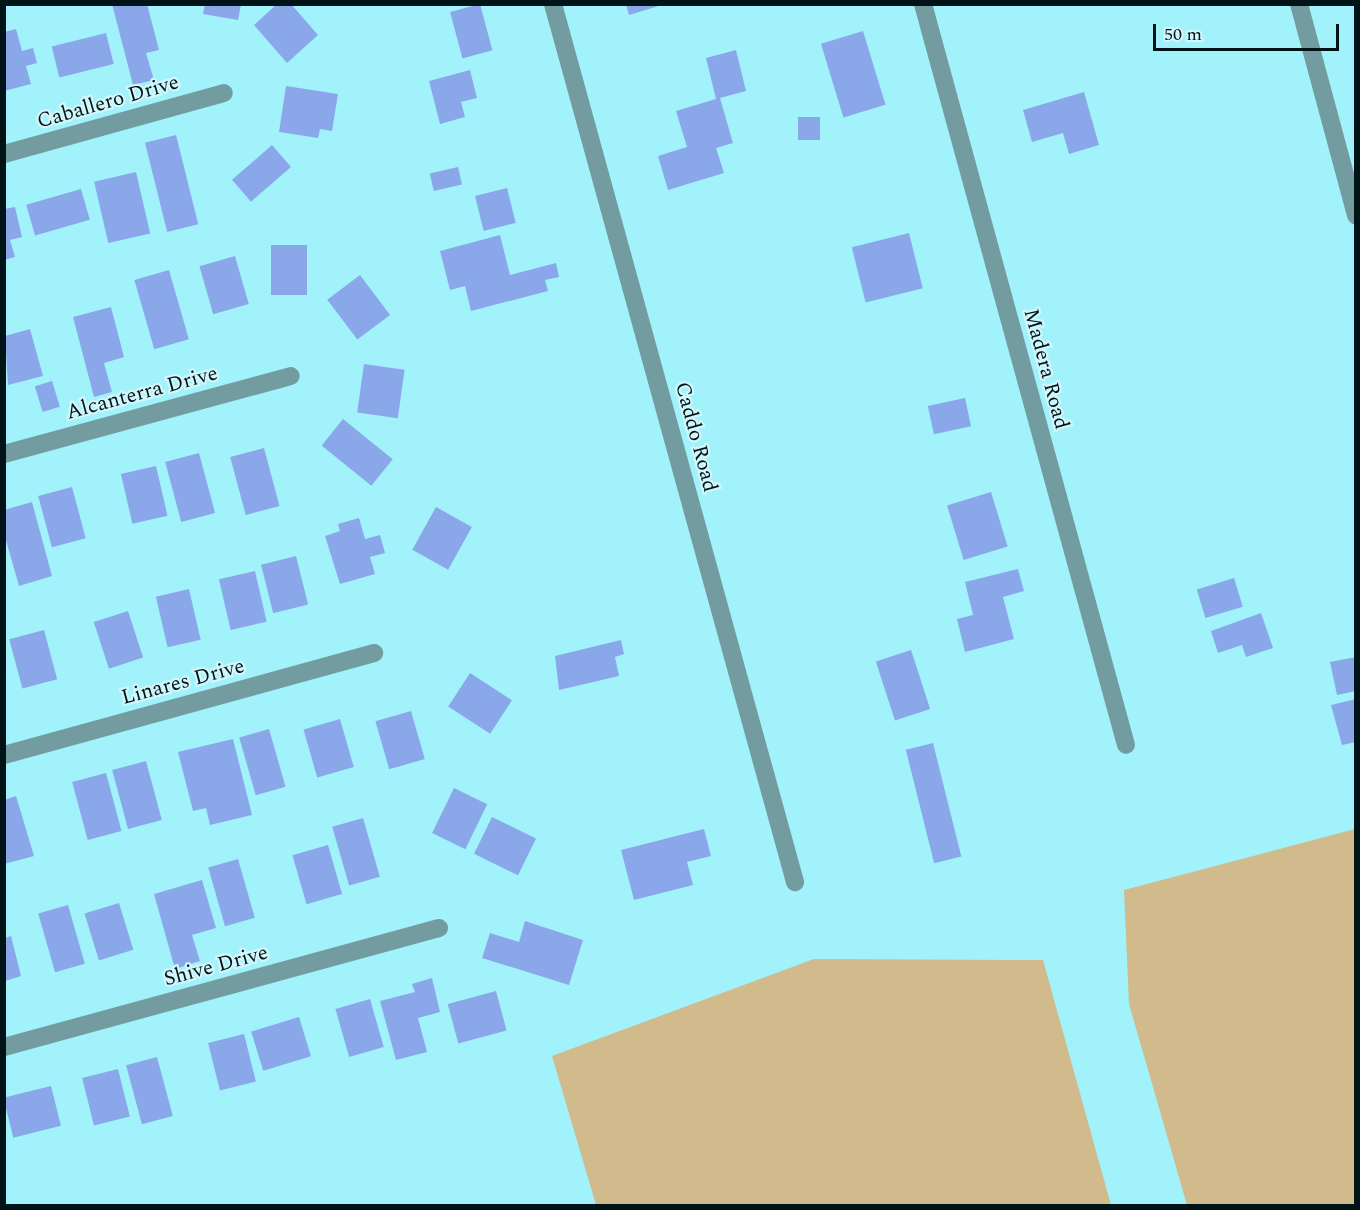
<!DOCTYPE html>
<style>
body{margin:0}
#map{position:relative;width:1360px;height:1210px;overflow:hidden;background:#a1f2fb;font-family:Spectral,serif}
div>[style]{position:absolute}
.green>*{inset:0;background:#d1ba8c}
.building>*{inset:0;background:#8aa8e9;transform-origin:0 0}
.street>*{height:18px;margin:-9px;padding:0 9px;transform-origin:9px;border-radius:9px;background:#739ca0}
span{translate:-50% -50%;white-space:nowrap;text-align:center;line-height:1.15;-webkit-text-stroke:4.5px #d1f7fc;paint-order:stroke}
.street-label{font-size:21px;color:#001316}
.frame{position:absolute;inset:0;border:6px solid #001316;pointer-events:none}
.scale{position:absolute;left:1153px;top:24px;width:186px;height:27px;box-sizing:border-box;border:3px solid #001316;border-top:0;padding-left:8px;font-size:18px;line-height:21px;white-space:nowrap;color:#001316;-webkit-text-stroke:4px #d1f7fc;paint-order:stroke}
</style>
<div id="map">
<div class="green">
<i style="clip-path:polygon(1355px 829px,1355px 1205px,1187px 1205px,1129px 1004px,1124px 890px)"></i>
<i style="clip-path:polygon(814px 959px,1043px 960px,1111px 1205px,596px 1205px,552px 1056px)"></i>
</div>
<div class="building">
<i style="clip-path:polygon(112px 4px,147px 4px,159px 50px,146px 53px,154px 80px,133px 85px)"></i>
<i style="clip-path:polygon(205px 4px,241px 4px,238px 20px,203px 14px)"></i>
<i style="clip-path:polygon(277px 4px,291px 4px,318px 35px,287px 63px,254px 25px)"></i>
<i style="left:480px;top:4px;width:48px;height:31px;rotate:75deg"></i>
<i style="clip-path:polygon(626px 4px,661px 4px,662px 5px,629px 15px)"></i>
<i style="clip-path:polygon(16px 29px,22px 51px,33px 48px,37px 63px,26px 66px,31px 84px,4px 91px,4px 32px)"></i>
<i style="left:863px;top:31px;width:77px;height:44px;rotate:73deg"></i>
<i style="left:106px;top:33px;width:32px;height:56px;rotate:76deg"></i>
<i style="clip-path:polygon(736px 50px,746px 91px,720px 98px,733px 143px,716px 148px,724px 173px,668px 190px,658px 156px,687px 147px,676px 111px,716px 99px,706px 58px)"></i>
<i style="clip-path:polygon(470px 70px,477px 98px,461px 102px,465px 117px,440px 124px,429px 81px)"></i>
<i style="clip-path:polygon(286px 86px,338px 94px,332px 131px,320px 129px,318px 138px,279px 132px)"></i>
<i style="clip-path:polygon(1084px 92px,1099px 145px,1069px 154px,1063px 133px,1032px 142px,1023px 110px)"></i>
<i style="left:798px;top:117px;width:22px;height:23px"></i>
<i style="left:176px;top:135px;width:92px;height:32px;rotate:76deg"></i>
<i style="left:272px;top:145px;width:29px;height:53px;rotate:49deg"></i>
<i style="left:458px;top:167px;width:18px;height:29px;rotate:77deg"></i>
<i style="left:136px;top:172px;width:63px;height:43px;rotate:77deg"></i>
<i style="left:507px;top:188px;width:36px;height:33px;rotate:76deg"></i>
<i style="left:81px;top:189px;width:32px;height:57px;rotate:74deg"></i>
<i style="clip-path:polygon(15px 207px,22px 237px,10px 240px,15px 257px,4px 260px,4px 209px)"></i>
<i style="left:909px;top:233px;width:57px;height:59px;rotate:76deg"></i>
<i style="clip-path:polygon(500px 235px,510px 275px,556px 263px,559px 277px,545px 280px,548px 291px,471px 311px,465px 286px,450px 290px,440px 251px)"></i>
<i style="left:271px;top:245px;width:36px;height:50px"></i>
<i style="left:235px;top:256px;width:50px;height:37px;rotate:74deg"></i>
<i style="left:169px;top:270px;width:72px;height:36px;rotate:74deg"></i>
<i style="left:360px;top:275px;width:50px;height:41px;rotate:53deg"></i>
<i style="clip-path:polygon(111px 307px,124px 357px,104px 363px,112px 392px,94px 397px,73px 317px)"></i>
<i style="clip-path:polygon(30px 329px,43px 376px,8px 385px,5px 336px)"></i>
<i style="left:364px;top:364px;width:41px;height:49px;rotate:8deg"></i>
<i style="left:52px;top:381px;width:27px;height:18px;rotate:73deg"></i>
<i style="left:965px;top:398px;width:29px;height:38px;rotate:78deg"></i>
<i style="left:343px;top:419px;width:64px;height:34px;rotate:39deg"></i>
<i style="left:264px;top:448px;width:60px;height:35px;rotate:75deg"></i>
<i style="left:199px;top:453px;width:62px;height:35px;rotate:75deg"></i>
<i style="left:156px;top:466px;width:51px;height:36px;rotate:77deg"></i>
<i style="left:72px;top:487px;width:53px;height:35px;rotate:75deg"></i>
<i style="left:991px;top:492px;width:57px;height:46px;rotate:73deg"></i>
<i style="clip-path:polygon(32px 502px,52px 576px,19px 586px,4px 533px,4px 510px)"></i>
<i style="left:436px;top:507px;width:41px;height:49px;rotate:29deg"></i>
<i style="clip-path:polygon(359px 518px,365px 539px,380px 535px,385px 553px,370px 557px,375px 574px,340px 584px,325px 536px,340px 531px,338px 524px)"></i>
<i style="left:296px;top:556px;width:50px;height:36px;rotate:76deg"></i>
<i style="clip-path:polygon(1018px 569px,1024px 591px,1003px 597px,1014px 639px,965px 652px,957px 619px,973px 615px,965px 582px)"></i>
<i style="left:255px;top:571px;width:52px;height:37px;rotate:77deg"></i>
<i style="left:1234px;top:578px;width:30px;height:39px;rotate:73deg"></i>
<i style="left:189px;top:589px;width:52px;height:34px;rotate:77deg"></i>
<i style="left:128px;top:611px;width:49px;height:36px;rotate:72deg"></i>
<i style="clip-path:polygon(1261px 613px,1273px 648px,1246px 657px,1242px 645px,1218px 653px,1211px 631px)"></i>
<i style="left:44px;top:630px;width:51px;height:36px;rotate:75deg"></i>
<i style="clip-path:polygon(621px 640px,624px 654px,615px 657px,619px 676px,559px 690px,555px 656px)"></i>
<i style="left:911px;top:650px;width:62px;height:37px;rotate:72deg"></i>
<i style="clip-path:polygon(1356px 657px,1356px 691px,1337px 695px,1330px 662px)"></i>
<i style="left:470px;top:673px;width:50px;height:40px;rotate:33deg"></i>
<i style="clip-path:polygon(1356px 699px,1356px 742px,1342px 745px,1331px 705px)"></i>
<i style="left:411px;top:711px;width:50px;height:37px;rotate:74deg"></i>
<i style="left:340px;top:719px;width:50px;height:38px;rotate:74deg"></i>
<i style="left:269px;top:729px;width:60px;height:31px;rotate:74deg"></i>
<i style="clip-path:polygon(233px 739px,252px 815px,210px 825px,206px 808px,193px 811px,178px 752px)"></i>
<i style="left:933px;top:743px;width:117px;height:28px;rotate:76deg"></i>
<i style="left:146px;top:761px;width:61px;height:35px;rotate:75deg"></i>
<i style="left:106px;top:773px;width:60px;height:35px;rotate:75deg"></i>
<i style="left:454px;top:788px;width:37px;height:50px;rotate:26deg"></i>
<i style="clip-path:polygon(16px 796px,34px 856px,4px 864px,4px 800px)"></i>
<i style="left:492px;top:817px;width:49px;height:41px;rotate:26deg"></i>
<i style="left:363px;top:818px;width:61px;height:32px;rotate:74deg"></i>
<i style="clip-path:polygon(704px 829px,711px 856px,687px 862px,693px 885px,634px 900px,621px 850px)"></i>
<i style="left:328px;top:845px;width:51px;height:37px;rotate:74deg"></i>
<i style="left:238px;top:859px;width:61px;height:31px;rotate:74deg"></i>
<i style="clip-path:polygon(202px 880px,216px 928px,192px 935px,200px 961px,175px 969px,154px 894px)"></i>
<i style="left:119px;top:903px;width:49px;height:36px;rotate:73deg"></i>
<i style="left:68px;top:905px;width:61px;height:31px;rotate:74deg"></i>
<i style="clip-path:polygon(525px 921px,583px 940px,569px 985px,482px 958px,490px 933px,519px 942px)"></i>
<i style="clip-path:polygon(11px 936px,21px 976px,5px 981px,5px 938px)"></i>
<i style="clip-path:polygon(432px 978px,440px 1012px,418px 1018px,427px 1052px,396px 1060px,380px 1001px,415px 992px,412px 984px)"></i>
<i style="left:496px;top:991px;width:41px;height:50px;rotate:75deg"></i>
<i style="left:370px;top:999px;width:50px;height:36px;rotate:74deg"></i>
<i style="left:299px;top:1017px;width:41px;height:50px;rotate:73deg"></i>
<i style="left:244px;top:1034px;width:49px;height:37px;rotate:76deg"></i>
<i style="left:157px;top:1057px;width:61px;height:32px;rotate:75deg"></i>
<i style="left:118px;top:1069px;width:49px;height:37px;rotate:76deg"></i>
<i style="left:51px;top:1086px;width:41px;height:49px;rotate:76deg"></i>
</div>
<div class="street">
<i style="left:553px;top:4px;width:911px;rotate:74.59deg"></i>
<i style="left:923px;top:4px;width:768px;rotate:74.68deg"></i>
<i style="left:1299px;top:4px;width:219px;rotate:74.9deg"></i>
<i style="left:4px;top:154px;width:228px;rotate:-15.5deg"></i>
<i style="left:4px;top:454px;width:297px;rotate:-15.2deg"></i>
<i style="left:4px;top:755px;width:384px;rotate:-15.4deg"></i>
<i style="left:4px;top:1047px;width:451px;rotate:-15.3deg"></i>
</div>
<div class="street-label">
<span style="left:108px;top:102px;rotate:-16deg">Caballero Drive</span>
<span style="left:1046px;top:369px;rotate:75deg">Madera Road</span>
<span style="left:142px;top:393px;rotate:-15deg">Alcanterra Drive</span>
<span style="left:696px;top:437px;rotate:75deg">Caddo Road</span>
<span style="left:183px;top:682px;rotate:-15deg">Linares Drive</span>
<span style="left:216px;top:966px;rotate:-15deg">Shive Drive</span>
</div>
<div class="frame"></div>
<div class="scale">50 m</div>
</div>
